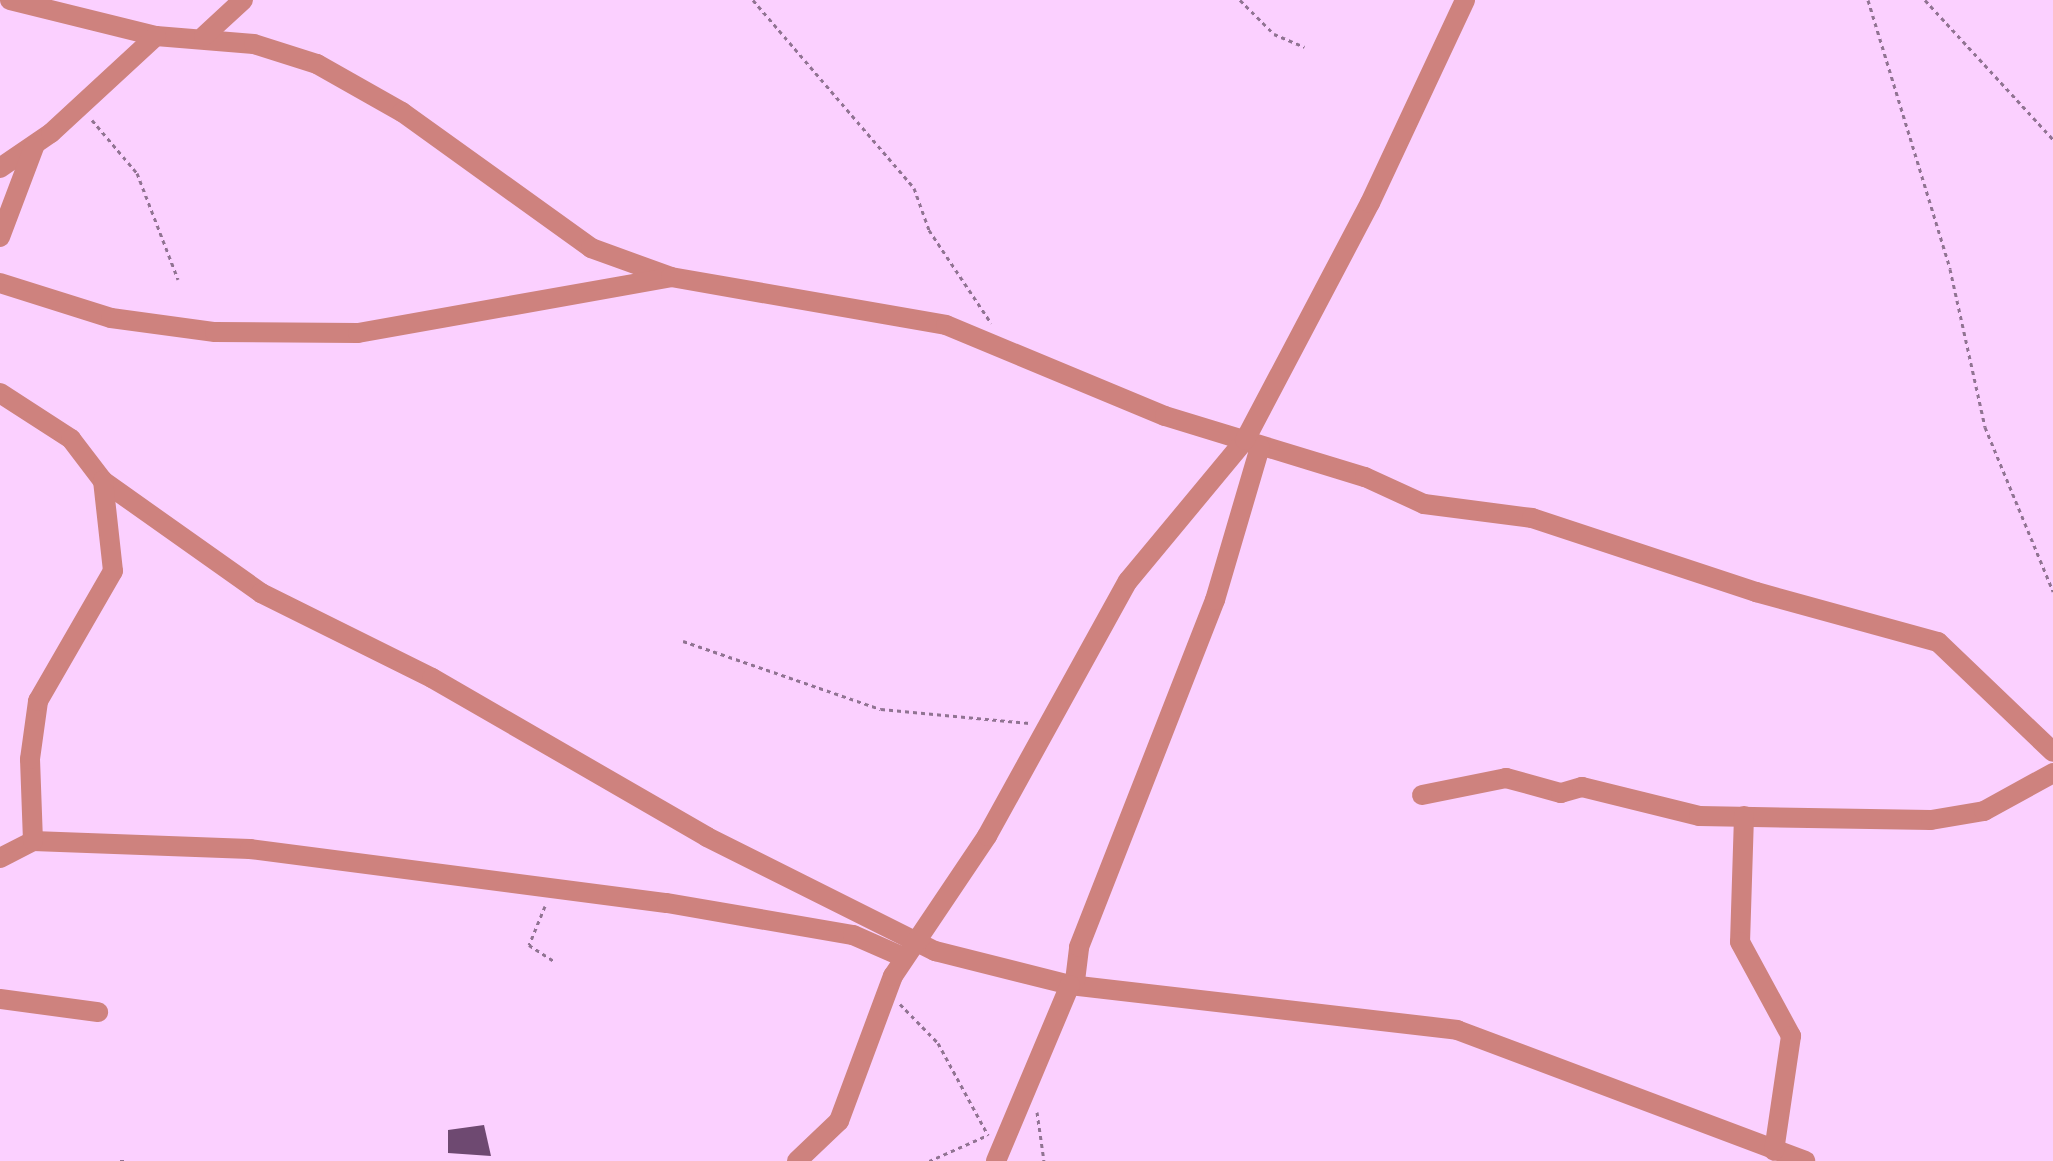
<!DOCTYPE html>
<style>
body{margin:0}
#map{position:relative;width:2053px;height:1161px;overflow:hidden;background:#fbd0ff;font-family:Montserrat,sans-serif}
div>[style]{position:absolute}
.building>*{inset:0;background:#6e4971}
.path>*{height:3px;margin-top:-1.5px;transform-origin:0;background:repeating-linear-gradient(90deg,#907392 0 4px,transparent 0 8px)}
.minor>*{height:20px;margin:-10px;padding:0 10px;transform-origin:10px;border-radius:10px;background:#ce827e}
span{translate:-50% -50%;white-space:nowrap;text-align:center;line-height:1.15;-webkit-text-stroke:8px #fff;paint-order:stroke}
</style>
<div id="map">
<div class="building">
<i style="clip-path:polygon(484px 1125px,491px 1156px,448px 1153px,448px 1130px)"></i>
</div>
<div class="path">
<i style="left:753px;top:0;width:248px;rotate:49.4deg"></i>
<i style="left:914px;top:188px;width:45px;rotate:70.3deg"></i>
<i style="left:929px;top:230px;width:112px;rotate:56.3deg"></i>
<i style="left:1240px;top:0;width:48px;rotate:45deg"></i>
<i style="left:1274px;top:34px;width:33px;rotate:23deg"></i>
<i style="left:1868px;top:0;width:281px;rotate:73deg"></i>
<i style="left:1950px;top:269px;width:162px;rotate:77.5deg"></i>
<i style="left:1985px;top:427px;width:178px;rotate:67.5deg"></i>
<i style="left:1925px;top:0;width:189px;rotate:47.4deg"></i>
<i style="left:92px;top:120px;width:70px;rotate:49.7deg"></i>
<i style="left:137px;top:173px;width:114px;rotate:68.9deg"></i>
<i style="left:683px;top:641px;width:209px;rotate:19deg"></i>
<i style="left:881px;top:709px;width:149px;rotate:5.4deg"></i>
<i style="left:545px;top:906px;width:42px;rotate:112.3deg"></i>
<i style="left:529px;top:945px;width:30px;rotate:33deg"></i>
<i style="left:900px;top:1004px;width:54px;rotate:45.7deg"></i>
<i style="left:938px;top:1043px;width:105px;rotate:61.5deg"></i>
<i style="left:1037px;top:1112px;width:49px;rotate:81.9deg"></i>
<i style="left:120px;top:1161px;width:6px"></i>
<i style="left:929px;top:1161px;width:64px;rotate:-23.8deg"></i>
</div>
<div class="minor">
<i style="left:10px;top:0;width:150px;rotate:13.9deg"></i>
<i style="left:156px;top:36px;width:98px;rotate:4.7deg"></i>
<i style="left:254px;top:44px;width:66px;rotate:17.6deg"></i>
<i style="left:317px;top:64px;width:98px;rotate:29.5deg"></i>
<i style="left:402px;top:112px;width:233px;rotate:35.7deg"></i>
<i style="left:591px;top:248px;width:85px;rotate:19.9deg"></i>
<i style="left:204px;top:36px;width:53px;rotate:-42.7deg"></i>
<i style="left:0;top:168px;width:62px;rotate:-34.5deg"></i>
<i style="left:51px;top:133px;width:143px;rotate:-42.7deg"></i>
<i style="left:0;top:237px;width:96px;rotate:-69.3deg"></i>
<i style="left:0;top:283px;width:116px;rotate:17.5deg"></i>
<i style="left:111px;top:318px;width:105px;rotate:7.7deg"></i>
<i style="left:215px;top:332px;width:143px;rotate:0.4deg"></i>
<i style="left:358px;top:333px;width:318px;rotate:-10.1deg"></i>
<i style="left:671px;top:277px;width:279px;rotate:9.9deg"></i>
<i style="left:946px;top:325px;width:237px;rotate:22.6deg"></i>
<i style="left:1165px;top:416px;width:209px;rotate:17deg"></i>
<i style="left:1365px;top:477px;width:65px;rotate:24.6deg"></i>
<i style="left:1424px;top:504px;width:109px;rotate:7.4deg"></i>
<i style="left:1532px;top:518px;width:236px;rotate:18.3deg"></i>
<i style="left:1756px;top:592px;width:189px;rotate:15.4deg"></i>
<i style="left:1938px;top:642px;width:159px;rotate:43.7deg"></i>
<i style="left:0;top:393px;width:85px;rotate:32.9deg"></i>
<i style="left:71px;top:439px;width:53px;rotate:52.7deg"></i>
<i style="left:103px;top:481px;width:194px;rotate:35.3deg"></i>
<i style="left:261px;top:593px;width:191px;rotate:26.4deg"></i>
<i style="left:432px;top:678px;width:318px;rotate:30deg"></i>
<i style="left:707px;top:837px;width:255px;rotate:26.6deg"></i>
<i style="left:935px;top:951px;width:139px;rotate:14.1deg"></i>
<i style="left:1070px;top:985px;width:390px;rotate:6.6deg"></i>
<i style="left:1457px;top:1030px;width:372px;rotate:20.6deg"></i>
<i style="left:1422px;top:795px;width:86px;rotate:-11.4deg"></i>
<i style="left:1506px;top:778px;width:57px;rotate:15.3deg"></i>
<i style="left:1561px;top:793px;width:22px;rotate:-16deg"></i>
<i style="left:1582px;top:787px;width:121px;rotate:13.9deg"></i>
<i style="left:1699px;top:816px;width:232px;rotate:1deg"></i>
<i style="left:1931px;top:820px;width:54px;rotate:-9.6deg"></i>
<i style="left:1984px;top:811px;width:79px;rotate:-28.8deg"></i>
<i style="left:1744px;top:816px;width:126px;rotate:91.8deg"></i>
<i style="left:1740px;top:942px;width:107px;rotate:61.5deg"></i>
<i style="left:1791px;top:1036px;width:116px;rotate:98.4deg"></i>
<i style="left:33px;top:841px;width:217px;rotate:2.1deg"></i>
<i style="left:250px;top:849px;width:420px;rotate:7.4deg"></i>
<i style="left:667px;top:903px;width:189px;rotate:9.8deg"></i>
<i style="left:853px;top:935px;width:55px;rotate:23.7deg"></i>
<i style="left:0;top:858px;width:37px;rotate:-27deg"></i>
<i style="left:33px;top:841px;width:82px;rotate:-92.1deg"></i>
<i style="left:30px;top:759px;width:59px;rotate:-82.1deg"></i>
<i style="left:38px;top:701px;width:150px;rotate:-60deg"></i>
<i style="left:113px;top:571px;width:91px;rotate:-96.3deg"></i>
<i style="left:1075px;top:981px;width:34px;rotate:-83deg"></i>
<i style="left:1079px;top:947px;width:373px;rotate:-68.6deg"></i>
<i style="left:1215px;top:600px;width:159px;rotate:-73.6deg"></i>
<i style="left:0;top:999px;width:99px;rotate:7.6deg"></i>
<i style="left:797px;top:1161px;width:58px;rotate:-43.6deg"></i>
<i style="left:839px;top:1121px;width:155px;rotate:-69.6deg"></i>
<i style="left:893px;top:976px;width:169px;rotate:-56.1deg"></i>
<i style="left:987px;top:836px;width:291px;rotate:-61.1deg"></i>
<i style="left:1128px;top:581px;width:183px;rotate:-50.3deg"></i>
<i style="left:1245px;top:440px;width:268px;rotate:-62.2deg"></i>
<i style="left:1370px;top:203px;width:224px;rotate:-64.9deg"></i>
<i style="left:996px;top:1161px;width:191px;rotate:-67.2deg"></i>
</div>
</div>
